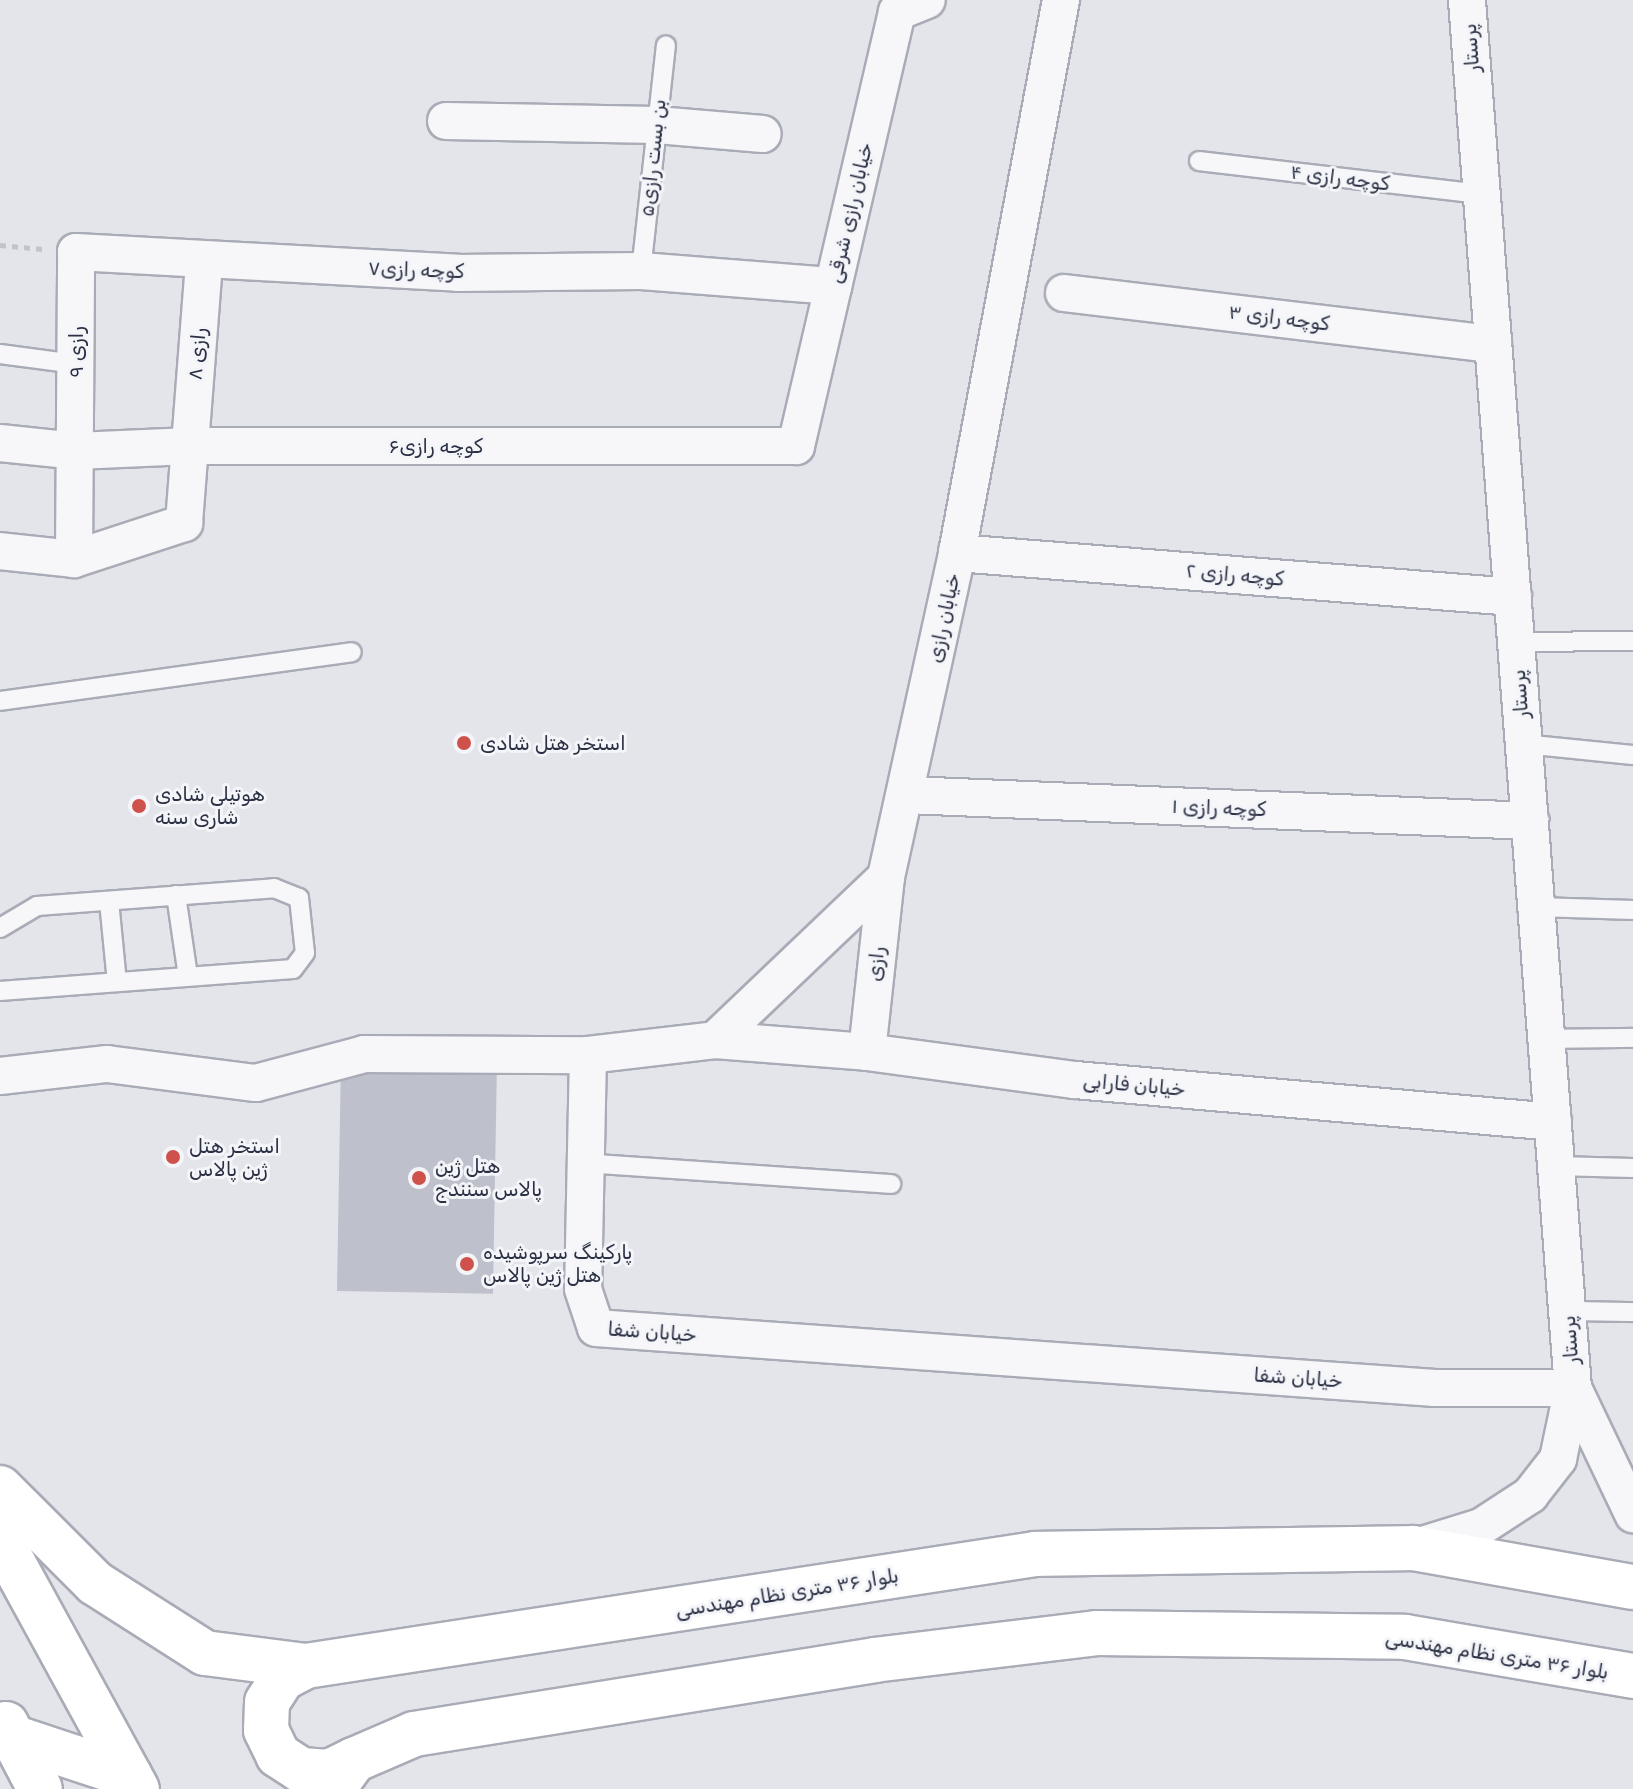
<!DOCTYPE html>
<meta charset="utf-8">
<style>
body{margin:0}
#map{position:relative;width:1633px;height:1789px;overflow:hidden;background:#e4e5eb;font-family:Rubik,Vazirmatn,sans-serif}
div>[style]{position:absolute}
.building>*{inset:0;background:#bec0cb;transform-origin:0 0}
.path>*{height:5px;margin-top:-2.5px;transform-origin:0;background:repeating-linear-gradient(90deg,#c2c3cb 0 6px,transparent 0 12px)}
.roads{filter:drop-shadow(2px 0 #a9abb6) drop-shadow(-2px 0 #a9abb6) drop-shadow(0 2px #a9abb6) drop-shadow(0 -2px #a9abb6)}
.lane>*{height:18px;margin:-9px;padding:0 9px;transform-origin:9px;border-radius:9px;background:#f7f7fa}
.street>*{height:36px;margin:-18px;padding:0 18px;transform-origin:18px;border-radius:18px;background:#f7f7fa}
.secondary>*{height:44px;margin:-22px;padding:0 22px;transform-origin:22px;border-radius:22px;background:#fff}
.primary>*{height:44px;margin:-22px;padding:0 22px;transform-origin:22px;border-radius:22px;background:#fff}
.dots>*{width:22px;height:22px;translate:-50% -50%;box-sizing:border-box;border:4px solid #f4f5f9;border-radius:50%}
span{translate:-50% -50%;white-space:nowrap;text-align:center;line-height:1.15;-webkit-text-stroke:6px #f4f5f9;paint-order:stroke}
.street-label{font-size:20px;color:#2b3044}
.poi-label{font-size:20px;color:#2b3044}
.left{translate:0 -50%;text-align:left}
</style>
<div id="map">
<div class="building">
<i style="left:341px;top:1060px;width:156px;height:231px;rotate:1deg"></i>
</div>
<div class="path">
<i style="left:0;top:245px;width:43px;rotate:5.3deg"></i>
</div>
<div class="roads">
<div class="lane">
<i style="left:1199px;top:161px;width:285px;rotate:6.7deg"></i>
<i style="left:641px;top:271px;width:227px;rotate:-83.7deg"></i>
<i style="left:0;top:354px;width:77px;rotate:7.5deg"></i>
<i style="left:1516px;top:642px;width:117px;rotate:-0.5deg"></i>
<i style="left:0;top:701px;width:355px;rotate:-7.9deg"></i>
<i style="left:1524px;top:744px;width:110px;rotate:5.8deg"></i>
<i style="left:176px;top:895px;width:82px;rotate:81.6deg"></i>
<i style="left:109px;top:901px;width:81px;rotate:84.4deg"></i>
<i style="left:1537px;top:907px;width:96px;rotate:1.8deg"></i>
<i style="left:0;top:928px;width:43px;rotate:-30.7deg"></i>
<i style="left:37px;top:906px;width:238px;rotate:-4.3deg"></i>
<i style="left:274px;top:888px;width:27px;rotate:22deg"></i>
<i style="left:299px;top:898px;width:55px;rotate:83.8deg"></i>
<i style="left:305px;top:953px;width:20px;rotate:127deg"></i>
<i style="left:293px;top:969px;width:294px;rotate:175.7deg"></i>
<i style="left:1547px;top:1039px;width:86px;rotate:-0.7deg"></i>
<i style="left:583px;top:1163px;width:309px;rotate:3.9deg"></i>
<i style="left:1556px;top:1166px;width:77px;rotate:1.5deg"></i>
<i style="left:1568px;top:1311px;width:65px;rotate:0.9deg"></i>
</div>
<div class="street">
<i style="left:446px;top:121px;width:211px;rotate:1.1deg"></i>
<i style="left:657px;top:125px;width:106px;rotate:4.9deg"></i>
<i style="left:1064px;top:293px;width:432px;rotate:6.8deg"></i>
<i style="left:0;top:443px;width:76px;rotate:6deg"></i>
<i style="left:76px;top:451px;width:114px;rotate:-2.5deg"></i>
<i style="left:190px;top:446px;width:606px"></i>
<i style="left:796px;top:446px;width:446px;rotate:-76.9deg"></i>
<i style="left:897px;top:12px;width:32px;rotate:-22deg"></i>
<i style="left:0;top:551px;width:74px;rotate:6.2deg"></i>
<i style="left:74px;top:559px;width:307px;rotate:-89.6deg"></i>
<i style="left:76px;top:252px;width:383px;rotate:3.1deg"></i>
<i style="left:458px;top:273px;width:183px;rotate:-0.6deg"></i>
<i style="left:641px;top:271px;width:193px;rotate:4.5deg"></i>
<i style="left:957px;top:553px;width:558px;rotate:4.52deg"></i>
<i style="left:74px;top:559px;width:116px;rotate:-18.1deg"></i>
<i style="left:184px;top:523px;width:263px;rotate:-85.6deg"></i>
<i style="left:907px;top:795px;width:624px;rotate:2.39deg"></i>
<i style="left:715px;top:1040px;width:236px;rotate:-43.6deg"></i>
<i style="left:867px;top:1052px;width:176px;rotate:-83.8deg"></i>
<i style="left:886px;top:877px;width:332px;rotate:-77.6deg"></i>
<i style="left:957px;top:553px;width:563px;rotate:-79.35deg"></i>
<i style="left:588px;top:1055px;width:128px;rotate:-6.7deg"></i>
<i style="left:715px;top:1040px;width:152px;rotate:4.5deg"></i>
<i style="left:867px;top:1052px;width:210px;rotate:7.7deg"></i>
<i style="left:1075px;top:1080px;width:480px;rotate:5deg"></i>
<i style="left:0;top:1076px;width:108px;rotate:-6.4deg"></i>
<i style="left:107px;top:1064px;width:150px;rotate:7.3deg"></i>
<i style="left:256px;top:1083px;width:112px;rotate:-15deg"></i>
<i style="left:364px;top:1054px;width:224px;rotate:0.3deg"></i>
<i style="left:588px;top:1055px;width:234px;rotate:91.2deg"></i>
<i style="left:583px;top:1289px;width:41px;rotate:71.6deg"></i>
<i style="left:596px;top:1328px;width:841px;rotate:4.09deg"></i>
<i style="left:1435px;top:1388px;width:138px"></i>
<i style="left:1573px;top:1388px;width:140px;rotate:64.5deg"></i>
<i style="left:1413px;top:1548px;width:71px;rotate:-17.2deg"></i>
<i style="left:1481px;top:1527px;width:59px;rotate:-33.1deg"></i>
<i style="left:1530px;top:1495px;width:46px;rotate:-52.1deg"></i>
<i style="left:1558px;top:1459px;width:73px;rotate:-78.1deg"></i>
<i style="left:1573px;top:1388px;width:1392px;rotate:-94.37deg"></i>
</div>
<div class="secondary">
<i style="left:0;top:1488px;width:134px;rotate:45deg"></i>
<i style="left:95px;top:1583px;width:130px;rotate:32.5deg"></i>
<i style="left:205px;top:1653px;width:102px;rotate:7.3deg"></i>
<i style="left:306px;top:1666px;width:738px;rotate:-8.73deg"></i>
<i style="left:1035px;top:1554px;width:378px;rotate:-0.9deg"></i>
<i style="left:1413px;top:1548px;width:223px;rotate:10.1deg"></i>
<i style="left:0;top:1539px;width:285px;rotate:61.3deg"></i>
<i style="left:306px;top:1666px;width:27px;rotate:152deg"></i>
<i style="left:282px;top:1679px;width:27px;rotate:123deg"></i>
<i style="left:267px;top:1702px;width:28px;rotate:92deg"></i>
<i style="left:266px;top:1730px;width:28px;rotate:64deg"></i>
<i style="left:278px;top:1755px;width:27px;rotate:33deg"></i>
<i style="left:301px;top:1770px;width:28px;rotate:4deg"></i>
<i style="left:329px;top:1772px;width:28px;rotate:-26deg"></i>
<i style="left:333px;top:1789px;width:36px;rotate:-54deg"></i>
<i style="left:354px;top:1760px;width:65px;rotate:-23.4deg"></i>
<i style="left:414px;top:1734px;width:466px;rotate:-9.1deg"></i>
<i style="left:874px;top:1660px;width:224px;rotate:-6.9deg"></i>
<i style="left:1096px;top:1633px;width:309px;rotate:0.7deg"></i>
<i style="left:1405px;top:1637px;width:231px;rotate:9.7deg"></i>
</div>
<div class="primary">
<i style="left:6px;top:1724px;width:73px;rotate:62.4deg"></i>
<i style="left:12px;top:1737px;width:124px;rotate:18.3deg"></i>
</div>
</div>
<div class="dots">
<i style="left:464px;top:743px;background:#ce514c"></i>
<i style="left:139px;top:806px;background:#ce514c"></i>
<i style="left:173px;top:1157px;background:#ce514c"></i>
<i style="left:419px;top:1178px;background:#ce514c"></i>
<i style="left:467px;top:1264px;background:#ce514c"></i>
</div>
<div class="street-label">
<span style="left:1471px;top:48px;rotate:-94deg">پرستار</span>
<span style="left:653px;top:158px;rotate:-84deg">بن بست رازی۵</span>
<span style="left:1340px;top:178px;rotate:7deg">کوچه رازی ۴</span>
<span style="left:850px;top:213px;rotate:-77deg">خیابان رازی شرقی</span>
<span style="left:416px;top:270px;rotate:2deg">کوچه رازی۷</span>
<span style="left:1279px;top:318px;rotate:7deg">کوچه رازی ۳</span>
<span style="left:76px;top:352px;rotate:-90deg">رازی ۹</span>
<span style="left:197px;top:354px;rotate:-85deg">رازی ۸</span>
<span style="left:436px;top:446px">کوچه رازی۶</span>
<span style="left:1235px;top:575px;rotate:5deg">کوچه رازی ۲</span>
<span style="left:944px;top:618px;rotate:-78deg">خیابان رازی</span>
<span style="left:1520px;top:694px;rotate:-94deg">پرستار</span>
<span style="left:1219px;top:808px;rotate:2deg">کوچه رازی ۱</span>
<span style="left:876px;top:964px;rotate:-84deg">رازی</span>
<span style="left:1134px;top:1085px;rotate:5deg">خیابان فارابی</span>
<span style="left:652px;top:1332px;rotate:4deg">خیابان شفا</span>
<span style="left:1570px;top:1340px;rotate:-94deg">پرستار</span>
<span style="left:1298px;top:1378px;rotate:4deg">خیابان شفا</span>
<span style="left:787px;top:1593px;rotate:-9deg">بلوار ۳۶ متری نظام مهندسی</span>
<span style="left:1497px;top:1655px;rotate:9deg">بلوار ۳۶ متری نظام مهندسی</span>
</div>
<div class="poi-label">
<span class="left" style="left:480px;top:743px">استخر هتل شادی</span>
<span class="left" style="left:155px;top:806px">هوتیلی شادی<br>شاری سنه</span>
<span class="left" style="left:189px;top:1158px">استخر هتل<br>ژین پالاس</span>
<span class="left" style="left:435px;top:1178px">هتل ژین<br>پالاس سنندج</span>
<span class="left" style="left:483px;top:1264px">پارکینگ سرپوشیده<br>هتل ژین پالاس</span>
</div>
</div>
